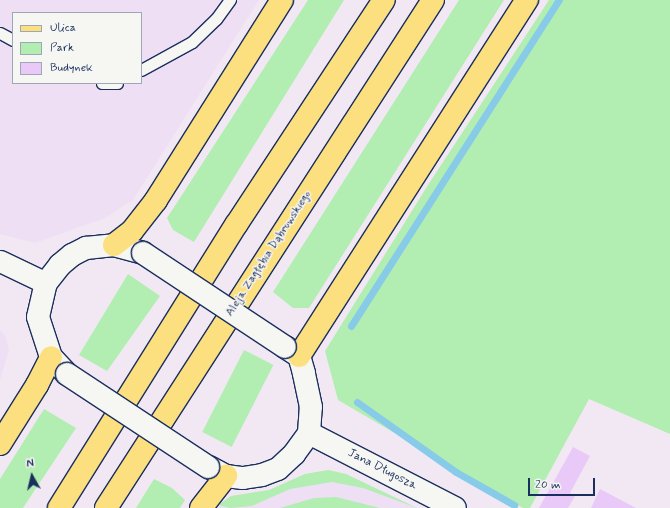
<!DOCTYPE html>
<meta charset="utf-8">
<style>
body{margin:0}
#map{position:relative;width:670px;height:508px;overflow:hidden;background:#f2e8f4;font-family:Mynerve,sans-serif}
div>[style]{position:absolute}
.built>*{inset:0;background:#efdff5}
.green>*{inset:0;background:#b2edb2;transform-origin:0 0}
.stream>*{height:7px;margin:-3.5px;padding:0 3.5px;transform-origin:3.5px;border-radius:3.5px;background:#87cbe8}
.building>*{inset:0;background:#e8c9f7}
.roads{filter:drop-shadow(1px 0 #1b2f5e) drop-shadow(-1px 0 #1b2f5e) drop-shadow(0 1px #1b2f5e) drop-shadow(0 -1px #1b2f5e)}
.service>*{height:11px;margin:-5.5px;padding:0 5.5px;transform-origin:5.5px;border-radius:5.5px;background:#f6f6f2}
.minor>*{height:21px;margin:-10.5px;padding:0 10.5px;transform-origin:10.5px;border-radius:10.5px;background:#f6f6f2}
.tertiary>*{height:22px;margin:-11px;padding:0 11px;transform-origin:11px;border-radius:11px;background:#f6f6f2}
.primary>*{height:22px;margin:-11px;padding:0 11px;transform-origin:11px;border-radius:11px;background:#fce080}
.bridges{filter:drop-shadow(1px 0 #1b2f5e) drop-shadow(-1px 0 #1b2f5e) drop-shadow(0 1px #1b2f5e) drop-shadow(0 -1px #1b2f5e)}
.tertiary-bridge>*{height:22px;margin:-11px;padding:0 11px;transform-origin:11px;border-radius:11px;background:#f6f6f2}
span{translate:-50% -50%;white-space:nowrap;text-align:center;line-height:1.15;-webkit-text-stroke:3px #f6f6f2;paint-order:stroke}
.street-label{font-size:12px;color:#1b2f5e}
.legend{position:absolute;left:12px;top:12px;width:130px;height:72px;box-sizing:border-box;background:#f6f6f2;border:1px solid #9ea6b7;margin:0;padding:5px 7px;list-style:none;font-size:12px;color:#1b2f5e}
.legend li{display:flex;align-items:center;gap:8px;height:20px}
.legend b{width:20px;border:1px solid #9ea6b7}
.north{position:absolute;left:12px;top:456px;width:40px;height:40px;-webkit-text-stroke:3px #f6f6f2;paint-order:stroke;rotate:352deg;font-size:11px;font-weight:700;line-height:16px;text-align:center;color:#1b2f5e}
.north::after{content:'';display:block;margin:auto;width:14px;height:18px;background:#1b2f5e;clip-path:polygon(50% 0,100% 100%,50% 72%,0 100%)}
.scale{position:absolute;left:528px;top:478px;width:67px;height:18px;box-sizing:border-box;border:2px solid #1b2f5e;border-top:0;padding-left:5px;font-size:12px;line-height:14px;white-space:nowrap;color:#1b2f5e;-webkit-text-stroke:3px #f6f6f2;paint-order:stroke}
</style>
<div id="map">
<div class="built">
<i style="clip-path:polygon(evenodd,0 0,259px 0,133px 200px,105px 218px,35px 243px,0 234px,0 0,13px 13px,141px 13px,141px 83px,13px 83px,13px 13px)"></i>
<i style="clip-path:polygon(0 330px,5px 335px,9px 350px,0 380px)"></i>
<i style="clip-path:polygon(328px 470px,346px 474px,417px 508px,217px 508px,231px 496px,269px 490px,305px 474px)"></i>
</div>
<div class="green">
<i style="clip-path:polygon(308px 0,344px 0,194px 242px,173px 230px,167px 218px)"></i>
<i style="clip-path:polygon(459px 0,504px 0,309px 308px,293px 308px,273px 292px)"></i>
<i style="clip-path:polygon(549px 0,670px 0,670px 434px,589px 399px,530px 508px,523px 508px,338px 400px,325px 351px,428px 185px)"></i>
<i style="clip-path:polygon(128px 274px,160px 296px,107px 371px,79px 355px)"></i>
<i style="left:244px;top:350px;width:33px;height:92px;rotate:27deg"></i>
<i style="clip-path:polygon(44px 409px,76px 428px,23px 508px,0 508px,0 479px)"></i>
<i style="clip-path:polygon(328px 470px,346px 474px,417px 508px,363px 488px,332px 482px,290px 489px,252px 506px,230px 508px,218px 505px,231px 496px,269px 490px,305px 474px)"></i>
<i style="clip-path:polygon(154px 479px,172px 488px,185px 500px,180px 508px,136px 508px)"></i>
<i style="clip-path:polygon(336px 497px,380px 508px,280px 508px,314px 498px)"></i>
</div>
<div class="stream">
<i style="left:351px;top:326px;width:387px;rotate:-57.5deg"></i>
<i style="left:357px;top:402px;width:121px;rotate:35.3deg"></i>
<i style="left:456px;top:472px;width:67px;rotate:29.6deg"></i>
</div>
<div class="building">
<i style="clip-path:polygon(573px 447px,590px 456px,570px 493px,575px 496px,568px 508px,539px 508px)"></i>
<i style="clip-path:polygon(600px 489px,636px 508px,591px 508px)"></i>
</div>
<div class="roads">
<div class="service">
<i style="left:0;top:33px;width:15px;rotate:28deg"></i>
<i style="left:141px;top:70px;width:58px;rotate:-28.8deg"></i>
<i style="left:192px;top:42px;width:33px;rotate:-44deg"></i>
<i style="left:216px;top:19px;width:24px;rotate:-54deg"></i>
<i style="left:102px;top:83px;width:15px"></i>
</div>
<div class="minor">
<i style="left:0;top:261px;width:51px;rotate:25.6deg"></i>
</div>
<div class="tertiary">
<i style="left:67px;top:374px;width:23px;rotate:-133deg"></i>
<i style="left:51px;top:357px;width:42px;rotate:-108deg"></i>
<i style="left:38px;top:317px;width:35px;rotate:-77deg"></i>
<i style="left:46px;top:283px;width:23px;rotate:-52deg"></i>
<i style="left:60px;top:265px;width:16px;rotate:-40deg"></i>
<i style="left:72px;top:255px;width:16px;rotate:-27deg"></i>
<i style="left:86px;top:248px;width:28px;rotate:-6deg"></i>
<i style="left:114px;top:245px;width:30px;rotate:15deg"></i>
<i style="left:309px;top:433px;width:164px;rotate:27.2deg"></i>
<i style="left:209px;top:467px;width:19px;rotate:28deg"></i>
<i style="left:226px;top:476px;width:17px;rotate:7deg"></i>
<i style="left:243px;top:478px;width:19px;rotate:-9deg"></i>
<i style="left:262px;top:475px;width:17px;rotate:-21deg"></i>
<i style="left:278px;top:469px;width:22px;rotate:-43deg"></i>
<i style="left:294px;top:454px;width:26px;rotate:-54deg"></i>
<i style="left:309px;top:433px;width:26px;rotate:-86deg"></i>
<i style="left:311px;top:407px;width:35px;rotate:-102deg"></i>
<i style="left:304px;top:373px;width:18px;rotate:-106deg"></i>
<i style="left:299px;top:356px;width:17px;rotate:-147deg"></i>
</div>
<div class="primary">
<i style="left:114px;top:245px;width:23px;rotate:-38deg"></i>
<i style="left:132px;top:231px;width:39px;rotate:-52deg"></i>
<i style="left:156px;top:200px;width:236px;rotate:-57.8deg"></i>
<i style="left:299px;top:356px;width:423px;rotate:-57.4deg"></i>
<i style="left:0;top:444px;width:70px;rotate:-57.9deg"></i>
<i style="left:37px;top:385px;width:31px;rotate:-63deg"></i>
<i style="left:59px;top:508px;width:334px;rotate:-58deg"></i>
<i style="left:236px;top:225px;width:269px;rotate:-56.7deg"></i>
<i style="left:106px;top:508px;width:604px;rotate:-57.23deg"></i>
<i style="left:201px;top:508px;width:41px;rotate:-52deg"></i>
</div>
</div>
<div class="bridges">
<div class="tertiary-bridge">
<i style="left:143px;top:253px;width:170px;rotate:33.5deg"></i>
<i style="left:67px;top:374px;width:169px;rotate:33.4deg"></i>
</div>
</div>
<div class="street-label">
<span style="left:269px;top:254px;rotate:-57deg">Aleja Zagłębia Dąbrowskiego</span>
<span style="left:382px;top:470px;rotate:27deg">Jana Długosza</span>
</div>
<ul class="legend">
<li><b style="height:5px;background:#fce080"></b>Ulica</li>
<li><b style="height:11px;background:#b2edb2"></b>Park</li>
<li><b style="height:11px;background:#e8c9f7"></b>Budynek</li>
</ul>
<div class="north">N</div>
<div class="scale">20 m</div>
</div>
